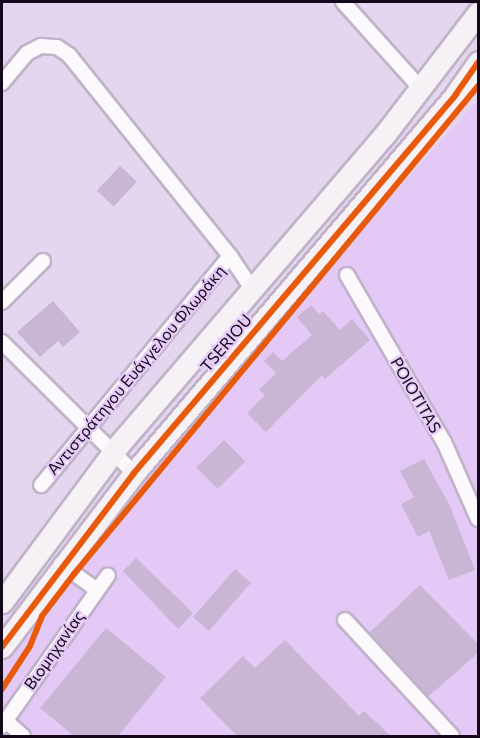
<!DOCTYPE html>
<meta charset="utf-8">
<style>
body{margin:0}
#map{position:relative;width:480px;height:738px;overflow:hidden;background:#e4d6ee;font-family:Commissioner,sans-serif}
div>[style]{position:absolute}
.built>*{inset:0;background:#e4c9f7}
.building>*{inset:0;background:#c8b6d4;transform-origin:0 0}
.roads{filter:drop-shadow(2px 0 #c0b3c9) drop-shadow(-2px 0 #c0b3c9) drop-shadow(0 2px #c0b3c9) drop-shadow(0 -2px #c0b3c9)}
.minor>*{height:14px;margin:-7px;padding:0 7px;transform-origin:7px;border-radius:7px;background:#fbf9fc}
.primary>*{height:21px;margin:-10.5px;padding:0 10.5px;transform-origin:10.5px;border-radius:10.5px;background:#f6f1f5}
.cycleway>*{height:6px;margin:-3px;padding:0 3px;transform-origin:3px;border-radius:3px;background:#e8590c}
span{translate:-50% -50%;white-space:nowrap;text-align:center;line-height:1.15;-webkit-text-stroke:4.5px #e6cbf9;paint-order:stroke}
.street-label{font-size:16px;color:#14081b}
.frame{position:absolute;inset:0;border:3px solid #14081b;pointer-events:none}
</style>
<div id="map">
<div class="built">
<i style="clip-path:polygon(478px 100px,478px 736px,2px 736px,2px 667px,13px 646px,209px 397px)"></i>
</div>
<div class="building">
<i style="left:120px;top:166px;width:23px;height:34px;rotate:43deg"></i>
<i style="clip-path:polygon(53px 301px,80px 332px,63px 347px,58px 341px,40px 357px,17px 332px)"></i>
<i style="clip-path:polygon(311px 305px,319px 314px,323px 311px,340px 330px,352px 319px,370px 340px,325px 379px,322px 375px,266px 432px,247px 413px,265px 395px,259px 390px,276px 373px,264px 361px,273px 352px,282px 361px,312px 335px,297px 317px)"></i>
<i style="left:224px;top:440px;width:30px;height:39px;rotate:45deg"></i>
<i style="clip-path:polygon(424px 459px,450px 506px,475px 570px,449px 580px,429px 531px,418px 537px,401px 504px,414px 497px,400px 471px)"></i>
<i style="clip-path:polygon(136px 558px,193px 613px,178px 629px,123px 571px)"></i>
<i style="left:235px;top:569px;width:21px;height:64px;rotate:41deg"></i>
<i style="clip-path:polygon(420px 585px,478px 644px,478px 653px,428px 697px,369px 633px)"></i>
<i style="clip-path:polygon(106px 628px,166px 677px,118px 736px,74px 736px,40px 708px)"></i>
<i style="clip-path:polygon(285px 640px,359px 716px,364px 711px,391px 736px,237px 736px,200px 698px,243px 656px,255px 668px)"></i>
</div>
<div class="roads">
<div class="minor">
<i style="left:343px;top:2px;width:118px;rotate:48.1deg"></i>
<i style="left:2px;top:83px;width:39px;rotate:-50deg"></i>
<i style="left:27px;top:53px;width:16px;rotate:-27deg"></i>
<i style="left:41px;top:46px;width:16px;rotate:4deg"></i>
<i style="left:57px;top:47px;width:14px;rotate:34deg"></i>
<i style="left:69px;top:55px;width:258px;rotate:51.3deg"></i>
<i style="left:230px;top:256px;width:297px;rotate:129.5deg"></i>
<i style="left:230px;top:256px;width:40px;rotate:56deg"></i>
<i style="left:347px;top:275px;width:193px;rotate:59.9deg"></i>
<i style="left:444px;top:442px;width:84px;rotate:66.2deg"></i>
<i style="left:2px;top:302px;width:58px;rotate:-45deg"></i>
<i style="left:2px;top:342px;width:186px;rotate:44.8deg"></i>
<i style="left:61px;top:564px;width:44px;rotate:35.8deg"></i>
<i style="left:345px;top:620px;width:158px;rotate:47.3deg"></i>
<i style="left:5px;top:720px;width:24px;rotate:42deg"></i>
<i style="left:2px;top:726px;width:184px;rotate:-54.9deg"></i>
</div>
<div class="primary">
<i style="left:2px;top:602px;width:199px;rotate:-53.4deg"></i>
<i style="left:121px;top:442px;width:406px;rotate:-49.4deg"></i>
<i style="left:385px;top:134px;width:153px;rotate:-52.5deg"></i>
<i style="left:2px;top:647px;width:218px;rotate:-52.8deg"></i>
<i style="left:134px;top:473px;width:497px;rotate:-49.6deg"></i>
<i style="left:456px;top:94px;width:39px;rotate:-55deg"></i>
</div>
</div>
<div class="cycleway">
<i style="left:2px;top:647px;width:218px;rotate:-52.8deg"></i>
<i style="left:134px;top:473px;width:497px;rotate:-49.6deg"></i>
<i style="left:456px;top:94px;width:39px;rotate:-55deg"></i>
<i style="left:2px;top:689px;width:51px;rotate:-56.9deg"></i>
<i style="left:30px;top:646px;width:32px;rotate:-68deg"></i>
<i style="left:42px;top:616px;width:53px;rotate:-52.7deg"></i>
<i style="left:74px;top:574px;width:634px;rotate:-50.38deg"></i>
</div>
<div class="street-label">
<span style="left:226px;top:343px;rotate:-50deg">TSERIOU</span>
<span style="left:136px;top:370px;rotate:-50deg">Αντιστράτηγου Ευάγγελου Φλωράκη</span>
<span style="left:416px;top:395px;rotate:60deg">POIOTITAS</span>
<span style="left:54px;top:650px;rotate:-55deg">Βιομηχανίας</span>
</div>
<div class="frame"></div>
</div>
